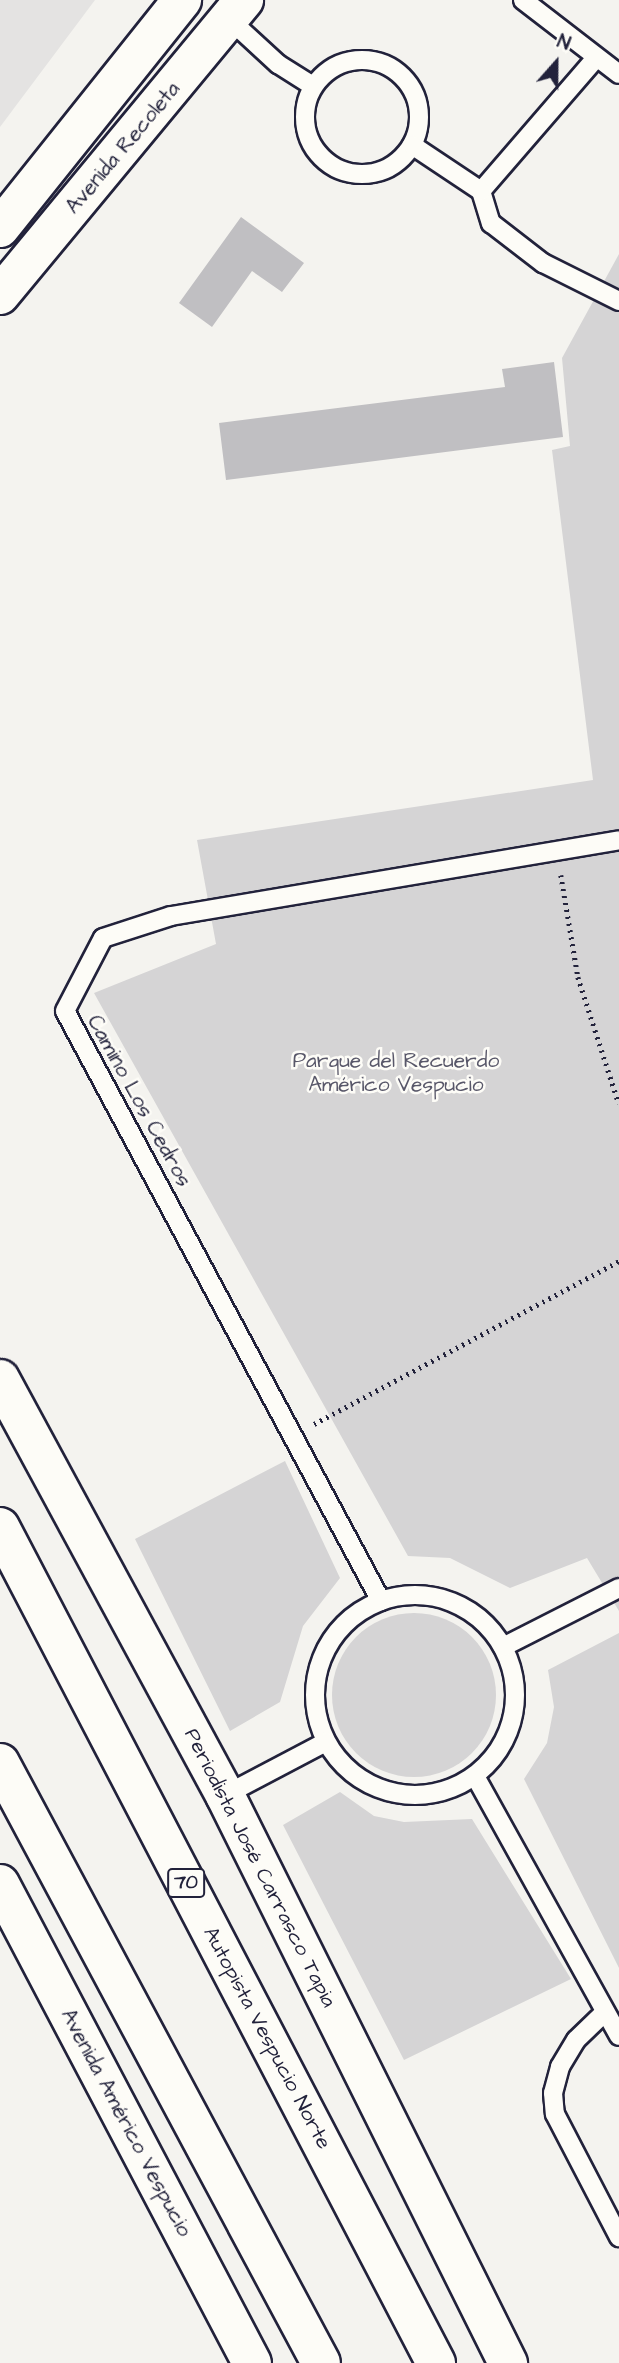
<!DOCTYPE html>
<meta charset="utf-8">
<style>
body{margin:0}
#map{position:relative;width:619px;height:2363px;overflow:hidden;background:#f4f3ef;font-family:"Architects Daughter",sans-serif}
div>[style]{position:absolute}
.built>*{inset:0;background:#e4e3e2}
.green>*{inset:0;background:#d5d4d5}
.round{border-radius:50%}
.building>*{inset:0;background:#c0bfc2}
.path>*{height:4.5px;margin-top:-2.25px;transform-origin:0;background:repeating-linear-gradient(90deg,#22223b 0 2px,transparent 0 7px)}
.roads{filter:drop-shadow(2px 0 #22223b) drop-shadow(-2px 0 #22223b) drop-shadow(0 2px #22223b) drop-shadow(0 -2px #22223b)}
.lane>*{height:18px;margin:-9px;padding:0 9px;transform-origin:9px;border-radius:9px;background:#fdfcf7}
.lane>.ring{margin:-9px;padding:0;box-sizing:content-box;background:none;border:18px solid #fdfcf7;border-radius:50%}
.secondary>*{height:38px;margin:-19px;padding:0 19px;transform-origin:19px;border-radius:19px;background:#fdfcf7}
.primary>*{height:38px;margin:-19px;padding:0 19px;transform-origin:19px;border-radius:19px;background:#fdfcf7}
.highway>*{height:38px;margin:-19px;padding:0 19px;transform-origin:19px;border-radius:19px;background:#fdfcf7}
span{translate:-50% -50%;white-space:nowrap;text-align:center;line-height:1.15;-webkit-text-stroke:5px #fdfcf7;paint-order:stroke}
.shield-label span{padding:2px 5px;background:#fdfcf7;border:2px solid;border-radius:5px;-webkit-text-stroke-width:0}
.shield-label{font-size:19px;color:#22223b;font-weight:700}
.street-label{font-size:21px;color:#22223b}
.park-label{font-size:21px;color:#585769}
.north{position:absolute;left:521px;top:28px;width:70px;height:70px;-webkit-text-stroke:5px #fdfcf7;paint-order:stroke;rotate:21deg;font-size:19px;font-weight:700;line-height:28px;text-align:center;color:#22223b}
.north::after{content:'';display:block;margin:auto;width:24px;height:32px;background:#22223b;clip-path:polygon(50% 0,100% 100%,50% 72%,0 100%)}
</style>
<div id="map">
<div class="built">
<i style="clip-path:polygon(0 0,95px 0,0 127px)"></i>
</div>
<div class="green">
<i style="clip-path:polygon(619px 254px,619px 1611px,587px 1558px,510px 1588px,450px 1558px,408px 1556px,94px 993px,216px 944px,197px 840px,593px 780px,552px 450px,570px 446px,562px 358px)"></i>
<i style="clip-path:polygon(285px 1461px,340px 1578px,303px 1626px,280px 1702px,230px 1731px,135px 1539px)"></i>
<i class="round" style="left:332px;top:1613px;width:164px;height:164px"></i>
<i style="clip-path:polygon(619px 1633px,619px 1968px,524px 1779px,547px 1743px,554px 1707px,548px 1670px)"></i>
<i style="clip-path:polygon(340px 1792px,374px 1816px,404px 1822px,472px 1819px,571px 1979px,404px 2060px,283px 1825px)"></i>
</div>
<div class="building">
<i style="clip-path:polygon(241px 217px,304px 263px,282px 292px,252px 271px,212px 327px,179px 303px)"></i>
<i style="clip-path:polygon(554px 362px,563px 437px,226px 480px,219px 423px,505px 387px,502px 369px)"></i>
</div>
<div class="path">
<i style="left:561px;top:875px;width:103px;rotate:80.5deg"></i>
<i style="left:578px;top:977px;width:133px;rotate:72.1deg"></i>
<i style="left:314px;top:1424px;width:346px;rotate:-28.1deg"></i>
</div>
<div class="roads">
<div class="lane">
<i style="left:523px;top:0;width:121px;rotate:37.6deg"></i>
<i style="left:229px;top:19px;width:67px;rotate:42.6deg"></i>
<i style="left:278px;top:64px;width:41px;rotate:32.2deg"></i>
<i style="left:596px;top:58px;width:176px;rotate:130.8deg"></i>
<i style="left:481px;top:191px;width:34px;rotate:73deg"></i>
<i style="left:491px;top:223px;width:66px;rotate:37.6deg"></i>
<i style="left:543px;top:263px;width:85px;rotate:26.6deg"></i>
<i class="ring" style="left:305px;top:60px;width:96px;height:96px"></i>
<i style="left:412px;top:145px;width:83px;rotate:33.7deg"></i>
<i class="ring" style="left:315px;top:1595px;width:182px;height:182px"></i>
<i style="left:381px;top:1601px;width:669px;rotate:-118.17deg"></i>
<i style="left:65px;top:1011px;width:82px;rotate:-62.5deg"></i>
<i style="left:103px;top:938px;width:71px;rotate:-17.9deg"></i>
<i style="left:171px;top:916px;width:454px;rotate:-9.6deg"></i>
<i style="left:503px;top:1647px;width:130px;rotate:-27deg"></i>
<i style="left:475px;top:1776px;width:297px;rotate:61deg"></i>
<i style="left:225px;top:1795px;width:114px;rotate:-27.7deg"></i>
<i style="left:605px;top:2012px;width:40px;rotate:136deg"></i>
<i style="left:576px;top:2040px;width:31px;rotate:121deg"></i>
<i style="left:560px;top:2067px;width:27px;rotate:105deg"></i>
<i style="left:553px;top:2093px;width:21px;rotate:85deg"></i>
<i style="left:555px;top:2114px;width:139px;rotate:62.5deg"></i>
</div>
<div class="secondary">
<i style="left:0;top:228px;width:292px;rotate:-51.4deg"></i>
<i style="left:0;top:295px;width:383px;rotate:-50.4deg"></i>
</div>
<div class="primary">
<i style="left:0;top:1379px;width:473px;rotate:61.6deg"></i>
<i style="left:225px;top:1795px;width:635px;rotate:63.52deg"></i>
<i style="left:0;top:1884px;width:541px;rotate:62.25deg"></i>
</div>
<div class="highway">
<i style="left:0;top:1527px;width:943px;rotate:62.46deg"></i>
<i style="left:0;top:1763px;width:680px;rotate:61.85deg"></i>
</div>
</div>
<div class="shield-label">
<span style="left:186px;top:1883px">70</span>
</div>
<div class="street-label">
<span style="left:123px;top:148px;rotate:-50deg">Avenida Recoleta</span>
<span style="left:139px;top:1101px;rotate:61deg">Camino Los Cedros</span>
<span style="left:260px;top:1868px;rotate:63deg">Periodista José Carrasco Tapia</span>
<span style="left:267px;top:2038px;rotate:62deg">Autopista Vespucio Norte</span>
<span style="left:126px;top:2123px;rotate:62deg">Avenida Américo Vespucio</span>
</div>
<div class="park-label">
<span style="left:396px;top:1073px">Parque del Recuerdo<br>Américo Vespucio</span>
</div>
<div class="north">N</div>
</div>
